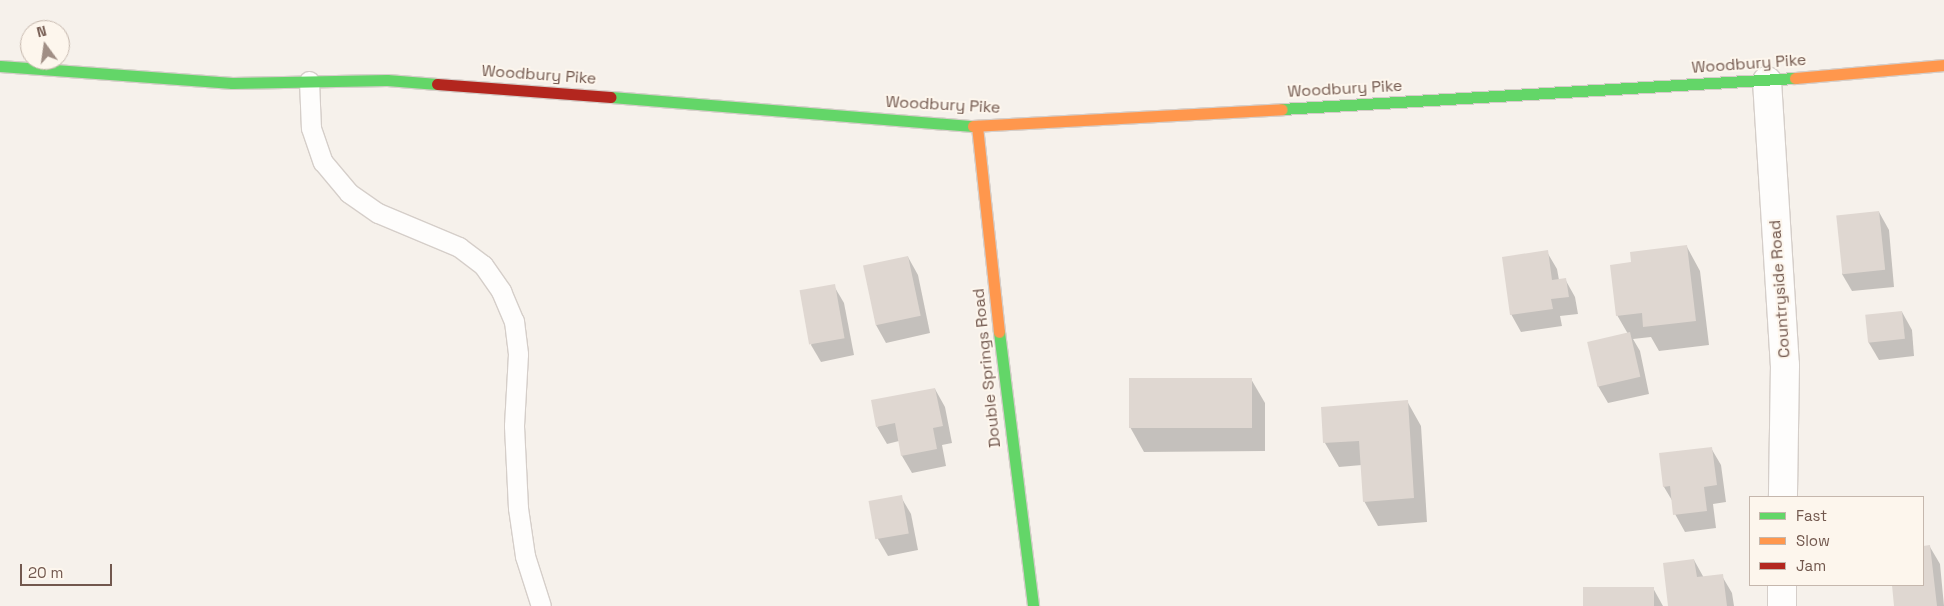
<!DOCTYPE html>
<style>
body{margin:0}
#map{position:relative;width:1944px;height:606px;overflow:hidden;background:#f6f1eb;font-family:"Space Grotesk",sans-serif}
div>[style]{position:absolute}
.shadow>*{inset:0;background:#0003}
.building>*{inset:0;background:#dfd7d1;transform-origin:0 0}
.roads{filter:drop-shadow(1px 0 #d5cec9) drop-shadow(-1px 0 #d5cec9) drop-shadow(0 1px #d5cec9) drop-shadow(0 -1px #d5cec9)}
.lane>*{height:19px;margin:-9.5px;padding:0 9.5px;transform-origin:9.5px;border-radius:9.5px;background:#fefdfc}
.street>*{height:28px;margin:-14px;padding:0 14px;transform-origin:14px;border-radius:14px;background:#fefdfc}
.fast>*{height:11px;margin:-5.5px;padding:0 5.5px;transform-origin:5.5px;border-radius:5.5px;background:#63d668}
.slow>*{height:11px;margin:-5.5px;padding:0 5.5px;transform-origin:5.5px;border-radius:5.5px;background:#ff974d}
.jam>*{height:11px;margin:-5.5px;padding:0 5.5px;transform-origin:5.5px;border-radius:5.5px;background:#b3261e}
span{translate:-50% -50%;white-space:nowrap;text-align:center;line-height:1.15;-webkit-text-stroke:4px #fdf6ed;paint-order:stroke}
.street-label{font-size:16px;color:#72584e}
.legend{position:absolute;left:1749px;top:496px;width:175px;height:90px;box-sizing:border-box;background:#fdf6ed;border:1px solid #c5b7ad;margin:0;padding:6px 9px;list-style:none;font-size:15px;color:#72584e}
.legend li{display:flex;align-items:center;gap:10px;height:25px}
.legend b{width:25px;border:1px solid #c5b7ad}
.north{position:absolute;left:20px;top:20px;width:50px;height:50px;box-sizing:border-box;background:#fdf6ed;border:1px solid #c5b7ad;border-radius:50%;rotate:346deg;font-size:14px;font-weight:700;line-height:20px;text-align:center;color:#72584e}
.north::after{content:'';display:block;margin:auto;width:18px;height:22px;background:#a08e85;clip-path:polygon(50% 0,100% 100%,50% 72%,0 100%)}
.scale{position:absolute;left:20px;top:564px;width:92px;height:22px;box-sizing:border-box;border:2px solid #72584e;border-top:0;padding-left:6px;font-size:15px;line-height:18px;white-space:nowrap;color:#72584e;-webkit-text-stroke:4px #fdf6ed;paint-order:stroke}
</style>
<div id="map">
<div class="shadow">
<i style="clip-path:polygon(1879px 212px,1889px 230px,1894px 287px,1852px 291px,1842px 274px)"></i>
<i style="clip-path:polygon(1687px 247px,1700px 271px,1709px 345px,1659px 351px,1651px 337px,1633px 339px,1640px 351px,1649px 394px,1608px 403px,1598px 386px,1589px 343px,1628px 334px,1617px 315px,1632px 263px)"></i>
<i style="clip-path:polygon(1547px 252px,1557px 269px,1559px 280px,1565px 279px,1575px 297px,1578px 314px,1560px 316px,1562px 326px,1521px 332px,1511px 314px)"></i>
<i style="clip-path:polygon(908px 257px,918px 275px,930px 333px,886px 343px,876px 325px)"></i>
<i style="clip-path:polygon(834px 286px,844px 303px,854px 355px,821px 362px,811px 345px)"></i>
<i style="clip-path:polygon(1902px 312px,1912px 330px,1914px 356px,1879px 360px,1869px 343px,1866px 316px)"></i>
<i style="clip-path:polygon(1251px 379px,1265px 403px,1265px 451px,1144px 452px,1130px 427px)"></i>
<i style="clip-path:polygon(935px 389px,945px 407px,952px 443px,942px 445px,946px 466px,912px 473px,902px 456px,899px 441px,887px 444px,877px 427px)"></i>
<i style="clip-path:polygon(1407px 401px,1421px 426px,1427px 522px,1378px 526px,1364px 501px,1362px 465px,1339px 467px,1325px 443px,1322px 408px)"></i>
<i style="clip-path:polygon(1711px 448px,1721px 465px,1726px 502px,1713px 504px,1716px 528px,1685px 532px,1675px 514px,1673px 502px,1664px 487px,1660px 454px)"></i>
<i style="clip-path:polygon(901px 497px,911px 514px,918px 550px,888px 556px,878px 539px,870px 503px)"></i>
<i style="clip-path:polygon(1923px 547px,1930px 547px,1940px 564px,1944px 606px,1895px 606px,1893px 585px,1923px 585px)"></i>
<i style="clip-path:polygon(1694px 560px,1704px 578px,1722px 576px,1732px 593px,1734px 606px,1669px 606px)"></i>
<i style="clip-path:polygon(1653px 588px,1663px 606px,1585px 606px)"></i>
</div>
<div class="building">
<i style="left:1879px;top:211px;width:59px;height:43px;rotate:84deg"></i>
<i style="clip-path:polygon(1687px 245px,1696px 321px,1643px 327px,1642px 313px,1616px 316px,1610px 265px,1631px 262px,1630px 252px)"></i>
<i style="clip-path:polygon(1548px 250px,1552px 280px,1566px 278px,1569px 297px,1551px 299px,1553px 309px,1510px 315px,1502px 257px)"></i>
<i style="left:908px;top:256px;width:61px;height:46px;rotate:78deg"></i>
<i style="left:835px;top:284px;width:55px;height:36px;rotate:80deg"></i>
<i style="left:1902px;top:311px;width:28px;height:37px;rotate:84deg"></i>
<i style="left:1630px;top:332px;width:46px;height:44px;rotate:77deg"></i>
<i style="left:1129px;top:378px;width:123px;height:50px"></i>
<i style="clip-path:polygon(935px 388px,943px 426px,933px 428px,937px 449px,901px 456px,895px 423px,876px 427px,871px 400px)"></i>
<i style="clip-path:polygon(1408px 400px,1414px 498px,1363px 502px,1359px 441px,1323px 443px,1321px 407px)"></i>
<i style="clip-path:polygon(1712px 447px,1717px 485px,1704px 487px,1707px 511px,1673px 515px,1670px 486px,1663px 487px,1659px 453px)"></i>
<i style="left:902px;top:495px;width:39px;height:34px;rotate:80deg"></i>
<i style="clip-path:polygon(1930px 545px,1937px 606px,1894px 606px,1892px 585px,1923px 585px,1923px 546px)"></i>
<i style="clip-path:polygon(1694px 559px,1697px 577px,1723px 574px,1727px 606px,1668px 606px,1663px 563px)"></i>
<i style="left:1654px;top:587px;width:19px;height:71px;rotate:90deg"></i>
</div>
<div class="roads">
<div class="lane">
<i style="left:309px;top:81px;width:47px;rotate:87.6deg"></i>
<i style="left:311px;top:128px;width:36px;rotate:71deg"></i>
<i style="left:323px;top:162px;width:40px;rotate:50deg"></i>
<i style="left:349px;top:193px;width:35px;rotate:35deg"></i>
<i style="left:378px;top:213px;width:88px;rotate:22.8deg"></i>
<i style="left:459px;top:247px;width:30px;rotate:37deg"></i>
<i style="left:483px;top:265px;width:32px;rotate:55deg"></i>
<i style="left:501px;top:291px;width:33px;rotate:67deg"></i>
<i style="left:514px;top:321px;width:33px;rotate:83deg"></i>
<i style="left:518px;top:354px;width:72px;rotate:93.2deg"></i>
<i style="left:514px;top:426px;width:82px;rotate:87.2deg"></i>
<i style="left:518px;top:508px;width:49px;rotate:81.7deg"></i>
<i style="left:525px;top:556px;width:52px;rotate:72.3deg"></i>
</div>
<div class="street">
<i style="left:1767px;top:81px;width:285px;rotate:86.4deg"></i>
<i style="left:1785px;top:365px;width:132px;rotate:90.9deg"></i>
<i style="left:1782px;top:606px;width:21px;rotate:-90deg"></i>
</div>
<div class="fast">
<i style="left:0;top:66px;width:233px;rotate:4.2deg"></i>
<i style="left:232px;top:83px;width:155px;rotate:-1.1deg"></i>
<i style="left:387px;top:80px;width:50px;rotate:4.6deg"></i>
<i style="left:611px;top:97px;width:363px;rotate:4.6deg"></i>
<i style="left:1282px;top:109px;width:514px;rotate:-3.46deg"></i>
<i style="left:999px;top:332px;width:276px;rotate:82.9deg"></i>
</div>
<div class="slow">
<i style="left:1795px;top:78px;width:150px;rotate:-5deg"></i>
<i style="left:973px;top:126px;width:309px;rotate:-3.1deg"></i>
<i style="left:977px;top:126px;width:207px;rotate:83.9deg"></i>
</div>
<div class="jam">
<i style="left:437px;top:84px;width:174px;rotate:4.3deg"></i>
</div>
</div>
<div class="street-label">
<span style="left:1749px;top:64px;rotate:-4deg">Woodbury Pike</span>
<span style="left:539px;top:75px;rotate:4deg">Woodbury Pike</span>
<span style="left:1345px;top:89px;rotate:-3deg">Woodbury Pike</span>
<span style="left:943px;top:105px;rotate:3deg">Woodbury Pike</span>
<span style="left:1780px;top:289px;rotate:-94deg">Countryside Road</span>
<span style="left:987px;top:368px;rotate:-96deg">Double Springs Road</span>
</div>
<ul class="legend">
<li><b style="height:6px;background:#63d668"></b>Fast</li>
<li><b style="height:6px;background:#ff974d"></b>Slow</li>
<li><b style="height:6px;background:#b3261e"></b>Jam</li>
</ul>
<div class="north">N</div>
<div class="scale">20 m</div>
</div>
